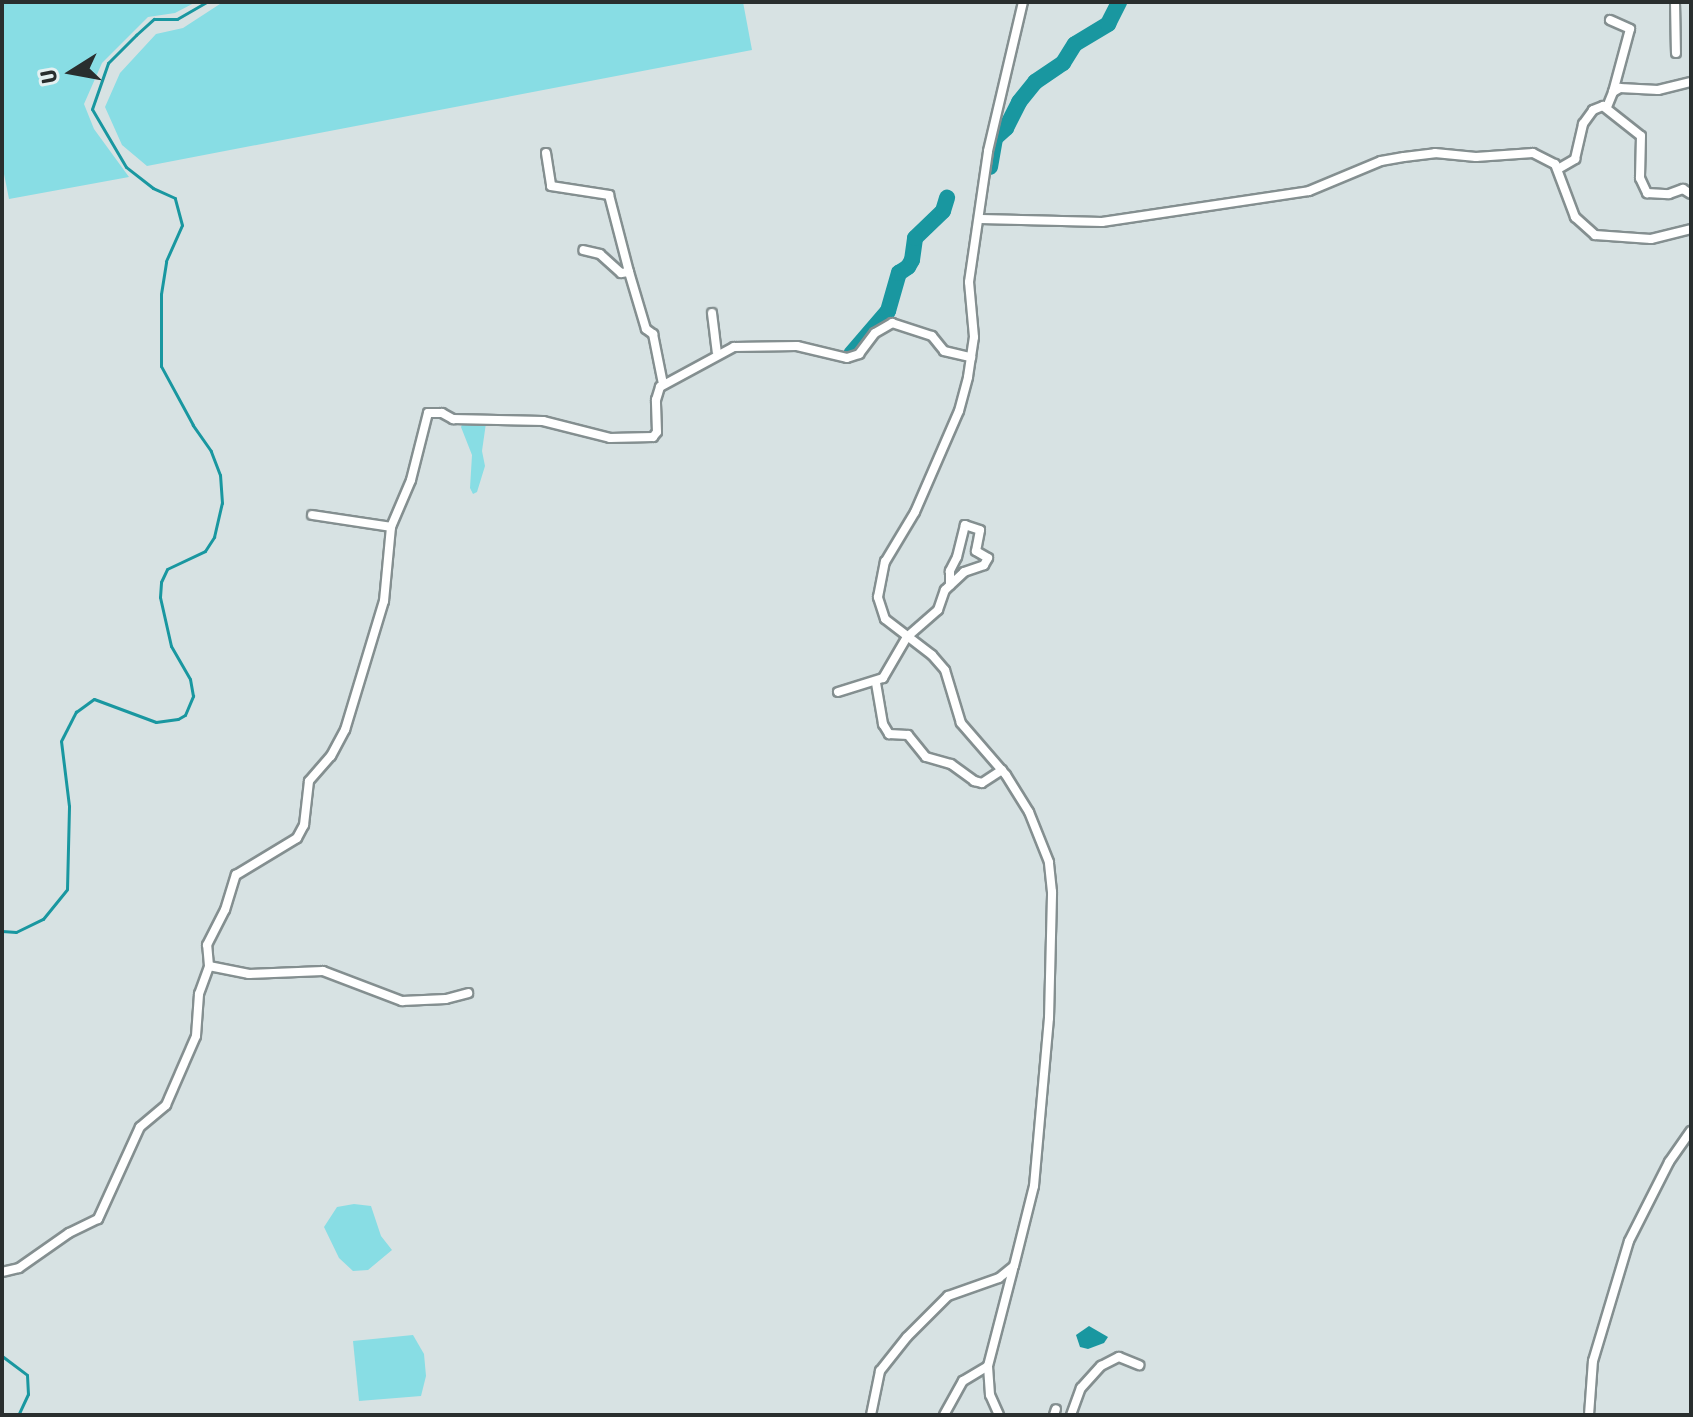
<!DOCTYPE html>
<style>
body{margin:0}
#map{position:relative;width:1693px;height:1417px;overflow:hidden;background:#d7e2e3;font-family:"Asap Condensed",sans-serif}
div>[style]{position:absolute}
.green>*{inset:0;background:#88dde4}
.water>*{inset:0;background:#1997a0}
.stream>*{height:3px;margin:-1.5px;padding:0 1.5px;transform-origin:1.5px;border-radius:1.5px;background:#1997a0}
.river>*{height:16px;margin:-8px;padding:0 8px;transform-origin:8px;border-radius:8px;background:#1997a0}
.roads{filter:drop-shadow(2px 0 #848f90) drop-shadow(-2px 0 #848f90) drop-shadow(0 2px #848f90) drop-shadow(0 -2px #848f90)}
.street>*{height:8px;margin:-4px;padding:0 4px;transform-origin:4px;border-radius:4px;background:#fff}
span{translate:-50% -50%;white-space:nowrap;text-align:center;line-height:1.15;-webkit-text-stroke:7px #e4f0f1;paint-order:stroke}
.frame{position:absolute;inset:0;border:4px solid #292e2e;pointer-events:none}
.north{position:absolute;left:32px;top:32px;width:80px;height:80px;-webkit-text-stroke:6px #e4f0f1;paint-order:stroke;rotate:259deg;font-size:22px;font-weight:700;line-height:32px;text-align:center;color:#292e2e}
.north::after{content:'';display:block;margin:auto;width:28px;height:36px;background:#292e2e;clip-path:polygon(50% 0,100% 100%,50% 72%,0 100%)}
</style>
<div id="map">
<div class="green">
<i style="clip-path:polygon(2px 2px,196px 2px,175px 13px,148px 17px,102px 63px,84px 104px,94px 129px,129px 177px,9px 199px,2px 164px)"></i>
<i style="clip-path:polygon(223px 2px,743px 2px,752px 50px,147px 166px,122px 145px,105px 107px,120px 73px,156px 34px,183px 28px)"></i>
<i style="clip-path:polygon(464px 420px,486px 423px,482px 451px,485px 466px,477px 492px,473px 494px,470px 488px,472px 455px,461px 427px)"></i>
<i style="clip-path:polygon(354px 1204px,371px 1206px,381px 1236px,392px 1250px,368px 1270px,353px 1271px,339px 1258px,324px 1227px,337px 1207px)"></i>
<i style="clip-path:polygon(413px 1335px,424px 1354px,426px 1376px,421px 1396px,359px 1401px,353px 1341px)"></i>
</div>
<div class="water">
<i style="clip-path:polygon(1089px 1326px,1108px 1337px,1104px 1343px,1088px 1349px,1080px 1347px,1076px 1335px)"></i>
</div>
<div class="stream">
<i style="left:2px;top:931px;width:14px;rotate:4deg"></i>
<i style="left:16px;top:932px;width:30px;rotate:-26deg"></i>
<i style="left:43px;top:919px;width:38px;rotate:-51deg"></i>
<i style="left:67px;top:889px;width:83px;rotate:-88.6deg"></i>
<i style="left:69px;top:806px;width:65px;rotate:-97deg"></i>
<i style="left:61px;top:741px;width:33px;rotate:-63deg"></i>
<i style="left:76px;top:712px;width:22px;rotate:-36deg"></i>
<i style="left:94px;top:699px;width:66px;rotate:20.4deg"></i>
<i style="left:156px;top:722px;width:22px;rotate:-8deg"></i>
<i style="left:178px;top:719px;width:8px;rotate:-30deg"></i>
<i style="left:185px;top:715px;width:21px;rotate:-67deg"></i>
<i style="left:193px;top:696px;width:17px;rotate:-100deg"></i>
<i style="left:190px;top:679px;width:38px;rotate:-120deg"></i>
<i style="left:171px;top:646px;width:50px;rotate:-102.7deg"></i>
<i style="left:160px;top:597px;width:15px;rotate:-86deg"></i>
<i style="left:161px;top:582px;width:14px;rotate:-65deg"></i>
<i style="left:167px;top:569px;width:42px;rotate:-25.3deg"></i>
<i style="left:205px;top:551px;width:17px;rotate:-57deg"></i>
<i style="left:214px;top:537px;width:35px;rotate:-77deg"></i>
<i style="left:222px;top:503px;width:28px;rotate:-94deg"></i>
<i style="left:220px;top:475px;width:26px;rotate:-111deg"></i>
<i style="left:211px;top:451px;width:32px;rotate:-125deg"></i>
<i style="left:193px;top:425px;width:67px;rotate:-118.5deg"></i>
<i style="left:161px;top:366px;width:72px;rotate:-90deg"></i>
<i style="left:161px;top:294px;width:33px;rotate:-81deg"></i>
<i style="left:166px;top:261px;width:39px;rotate:-66deg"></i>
<i style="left:182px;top:225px;width:28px;rotate:-105deg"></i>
<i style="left:175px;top:198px;width:24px;rotate:-156deg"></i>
<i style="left:153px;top:188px;width:34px;rotate:-142deg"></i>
<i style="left:126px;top:167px;width:67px;rotate:-120.4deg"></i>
<i style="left:92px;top:109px;width:49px;rotate:-70.8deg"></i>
<i style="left:108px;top:63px;width:40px;rotate:-45deg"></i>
<i style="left:136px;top:35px;width:24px;rotate:-42deg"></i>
<i style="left:154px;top:19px;width:23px"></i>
<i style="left:177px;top:19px;width:34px;rotate:-30deg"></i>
<i style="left:2px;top:1356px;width:31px;rotate:37deg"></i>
<i style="left:27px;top:1375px;width:19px;rotate:87deg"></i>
<i style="left:28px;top:1394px;width:23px;rotate:115deg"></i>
</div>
<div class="river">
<i style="left:990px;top:167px;width:29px;rotate:-80deg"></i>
<i style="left:995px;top:138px;width:15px;rotate:-42deg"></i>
<i style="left:1006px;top:128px;width:29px;rotate:-63deg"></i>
<i style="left:1019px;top:102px;width:26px;rotate:-51deg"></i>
<i style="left:1035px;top:82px;width:34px;rotate:-34deg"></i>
<i style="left:1063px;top:63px;width:22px;rotate:-58deg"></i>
<i style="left:1075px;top:44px;width:39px;rotate:-31deg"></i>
<i style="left:1108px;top:24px;width:25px;rotate:-63deg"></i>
<i style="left:851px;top:354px;width:57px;rotate:-49.3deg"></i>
<i style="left:888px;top:311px;width:40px;rotate:-74deg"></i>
<i style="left:899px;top:273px;width:11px;rotate:-34deg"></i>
<i style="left:908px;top:267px;width:8px;rotate:-60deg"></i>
<i style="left:912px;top:260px;width:22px;rotate:-82deg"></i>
<i style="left:915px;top:238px;width:39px;rotate:-44deg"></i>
<i style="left:943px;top:211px;width:14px;rotate:-73deg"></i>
</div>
<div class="roads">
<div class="street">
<i style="left:1675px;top:2px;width:51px;rotate:88.9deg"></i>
<i style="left:1610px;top:20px;width:22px;rotate:24deg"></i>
<i style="left:1630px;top:29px;width:65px;rotate:105.1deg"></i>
<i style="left:1607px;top:107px;width:16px;rotate:-68deg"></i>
<i style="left:1613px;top:92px;width:8px;rotate:-30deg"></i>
<i style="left:1620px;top:88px;width:38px;rotate:3deg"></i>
<i style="left:1658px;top:90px;width:34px;rotate:-14deg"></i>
<i style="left:546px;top:153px;width:33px;rotate:81deg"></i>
<i style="left:551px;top:186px;width:59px;rotate:8.8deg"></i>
<i style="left:609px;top:195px;width:80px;rotate:75.4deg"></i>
<i style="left:629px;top:272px;width:8px;rotate:173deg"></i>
<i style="left:621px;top:273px;width:28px;rotate:-138deg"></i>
<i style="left:600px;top:254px;width:17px;rotate:-167deg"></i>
<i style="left:1558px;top:169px;width:20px;rotate:-30deg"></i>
<i style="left:1575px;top:159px;width:36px;rotate:-77deg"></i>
<i style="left:1583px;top:124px;width:17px;rotate:-54deg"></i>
<i style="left:1593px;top:110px;width:11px;rotate:-22deg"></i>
<i style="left:1603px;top:106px;width:48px;rotate:38.3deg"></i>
<i style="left:1641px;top:136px;width:42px;rotate:91.4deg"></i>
<i style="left:1640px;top:178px;width:17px;rotate:65deg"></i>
<i style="left:1647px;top:193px;width:22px;rotate:3deg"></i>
<i style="left:1669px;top:194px;width:15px;rotate:-20deg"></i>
<i style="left:1683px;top:189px;width:9px;rotate:32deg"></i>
<i style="left:981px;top:219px;width:121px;rotate:1.4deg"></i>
<i style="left:1102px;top:222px;width:209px;rotate:-8.5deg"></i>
<i style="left:1309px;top:191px;width:78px;rotate:-22.6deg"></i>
<i style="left:1381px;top:161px;width:23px;rotate:-10deg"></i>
<i style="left:1404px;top:157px;width:31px;rotate:-7deg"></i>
<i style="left:1435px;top:153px;width:41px;rotate:5.6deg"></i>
<i style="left:1476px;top:157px;width:57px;rotate:-4deg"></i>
<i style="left:1533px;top:153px;width:25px;rotate:27deg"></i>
<i style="left:1555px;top:164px;width:57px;rotate:69.3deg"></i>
<i style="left:1575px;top:217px;width:27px;rotate:42deg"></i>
<i style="left:1595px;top:235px;width:56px;rotate:4.1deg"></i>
<i style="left:1651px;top:239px;width:41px;rotate:-14deg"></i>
<i style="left:629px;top:272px;width:59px;rotate:73.4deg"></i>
<i style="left:646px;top:329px;width:9px;rotate:36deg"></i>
<i style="left:653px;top:334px;width:51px;rotate:78.7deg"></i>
<i style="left:712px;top:313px;width:39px;rotate:83deg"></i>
<i style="left:312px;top:515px;width:80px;rotate:8.6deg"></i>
<i style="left:876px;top:683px;width:42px;rotate:80.3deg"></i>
<i style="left:883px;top:724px;width:12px;rotate:59deg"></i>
<i style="left:889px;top:734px;width:19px;rotate:3deg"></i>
<i style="left:908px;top:735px;width:28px;rotate:51deg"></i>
<i style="left:926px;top:757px;width:26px;rotate:16deg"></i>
<i style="left:951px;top:764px;width:29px;rotate:36deg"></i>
<i style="left:974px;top:781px;width:8px;rotate:14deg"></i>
<i style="left:982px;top:783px;width:24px;rotate:-33deg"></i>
<i style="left:838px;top:692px;width:47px;rotate:-17.3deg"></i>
<i style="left:883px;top:678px;width:48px;rotate:-59.7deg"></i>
<i style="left:907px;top:637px;width:41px;rotate:-41.1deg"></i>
<i style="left:938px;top:610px;width:21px;rotate:-71deg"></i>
<i style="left:945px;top:590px;width:26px;rotate:-43deg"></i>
<i style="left:964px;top:572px;width:21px;rotate:-19deg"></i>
<i style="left:984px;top:565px;width:8px;rotate:-60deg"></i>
<i style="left:988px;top:558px;width:14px;rotate:-150deg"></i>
<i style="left:976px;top:551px;width:21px;rotate:-79deg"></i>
<i style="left:980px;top:530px;width:16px;rotate:-162deg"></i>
<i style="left:965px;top:525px;width:33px;rotate:104deg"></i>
<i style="left:957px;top:557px;width:16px;rotate:117deg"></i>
<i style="left:950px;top:571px;width:14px;rotate:90deg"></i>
<i style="left:209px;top:966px;width:41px;rotate:11.3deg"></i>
<i style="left:249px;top:974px;width:74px;rotate:-2.3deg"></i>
<i style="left:323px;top:971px;width:85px;rotate:20.8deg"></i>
<i style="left:402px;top:1001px;width:44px;rotate:-2.6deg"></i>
<i style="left:446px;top:999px;width:23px;rotate:-15deg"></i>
<i style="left:2px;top:1272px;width:17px;rotate:-13deg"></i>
<i style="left:19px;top:1268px;width:61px;rotate:-35deg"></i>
<i style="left:69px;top:1233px;width:32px;rotate:-26deg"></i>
<i style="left:98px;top:1219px;width:101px;rotate:-65.5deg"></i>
<i style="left:140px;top:1127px;width:34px;rotate:-40deg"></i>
<i style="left:166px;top:1105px;width:75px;rotate:-66.5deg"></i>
<i style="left:196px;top:1036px;width:42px;rotate:-85.9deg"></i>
<i style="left:199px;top:994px;width:30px;rotate:-70deg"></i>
<i style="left:209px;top:966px;width:21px;rotate:-95deg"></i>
<i style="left:207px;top:945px;width:39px;rotate:-63deg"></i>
<i style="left:225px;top:910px;width:37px;rotate:-73deg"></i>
<i style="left:236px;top:875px;width:71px;rotate:-31.2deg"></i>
<i style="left:297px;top:838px;width:15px;rotate:-62deg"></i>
<i style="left:304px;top:825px;width:44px;rotate:-83.5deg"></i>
<i style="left:309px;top:781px;width:33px;rotate:-49deg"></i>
<i style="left:331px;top:756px;width:30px;rotate:-62deg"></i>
<i style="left:345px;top:730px;width:135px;rotate:-73.2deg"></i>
<i style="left:384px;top:601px;width:74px;rotate:-84.6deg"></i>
<i style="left:391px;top:527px;width:51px;rotate:-66.9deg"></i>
<i style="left:411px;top:480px;width:69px;rotate:-75.8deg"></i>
<i style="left:428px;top:413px;width:14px"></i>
<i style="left:442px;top:413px;width:13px;rotate:29deg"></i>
<i style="left:453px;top:419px;width:90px;rotate:1.3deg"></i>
<i style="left:543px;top:421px;width:69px;rotate:14.2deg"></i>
<i style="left:610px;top:438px;width:43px;rotate:-1.3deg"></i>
<i style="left:653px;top:437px;width:6px;rotate:-51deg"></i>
<i style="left:657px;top:432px;width:32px;rotate:-92deg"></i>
<i style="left:656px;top:400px;width:14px;rotate:-73deg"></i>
<i style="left:660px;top:387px;width:84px;rotate:-28.4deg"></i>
<i style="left:734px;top:347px;width:63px;rotate:-0.9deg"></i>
<i style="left:797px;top:346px;width:51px;rotate:13.5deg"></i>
<i style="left:847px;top:358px;width:13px;rotate:-18deg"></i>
<i style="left:859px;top:354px;width:26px;rotate:-53deg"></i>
<i style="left:875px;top:333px;width:20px;rotate:-30deg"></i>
<i style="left:892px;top:323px;width:42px;rotate:18deg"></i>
<i style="left:932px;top:336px;width:19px;rotate:51deg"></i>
<i style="left:944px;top:351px;width:28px;rotate:13deg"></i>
<i style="left:871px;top:1415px;width:45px;rotate:-78.4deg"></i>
<i style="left:880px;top:1371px;width:43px;rotate:-51.5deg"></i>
<i style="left:907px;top:1337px;width:58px;rotate:-45deg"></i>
<i style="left:948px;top:1296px;width:54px;rotate:-19.4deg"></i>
<i style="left:999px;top:1278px;width:19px;rotate:-39deg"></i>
<i style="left:1014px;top:1266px;width:82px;rotate:-76deg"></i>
<i style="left:1034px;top:1186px;width:169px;rotate:-84.9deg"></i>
<i style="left:1049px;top:1018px;width:126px;rotate:-88.6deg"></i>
<i style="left:1052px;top:892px;width:30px;rotate:-96deg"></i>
<i style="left:1049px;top:862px;width:54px;rotate:-111.8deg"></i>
<i style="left:1029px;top:812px;width:44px;rotate:-121.9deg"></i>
<i style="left:1006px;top:775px;width:69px;rotate:-130.9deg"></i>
<i style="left:961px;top:723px;width:55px;rotate:-106.8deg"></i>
<i style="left:945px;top:670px;width:20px;rotate:-131deg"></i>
<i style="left:932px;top:655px;width:59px;rotate:-142.5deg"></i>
<i style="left:885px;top:619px;width:23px;rotate:-108deg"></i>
<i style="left:878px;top:597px;width:36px;rotate:-79deg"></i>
<i style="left:885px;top:562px;width:58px;rotate:-59deg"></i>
<i style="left:915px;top:512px;width:110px;rotate:-66.5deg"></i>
<i style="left:959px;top:411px;width:35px;rotate:-75deg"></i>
<i style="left:968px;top:377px;width:40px;rotate:-81.5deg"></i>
<i style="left:974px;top:337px;width:55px;rotate:-95.2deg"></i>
<i style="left:969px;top:282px;width:132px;rotate:-81.7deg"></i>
<i style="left:988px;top:151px;width:153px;rotate:-76.8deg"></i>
<i style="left:944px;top:1415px;width:39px;rotate:-61deg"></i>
<i style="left:963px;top:1381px;width:29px;rotate:-31deg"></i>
<i style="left:999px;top:1415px;width:22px;rotate:-114deg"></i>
<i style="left:990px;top:1395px;width:29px;rotate:-94deg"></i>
<i style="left:988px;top:1366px;width:100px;rotate:-75.5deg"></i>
<i style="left:1054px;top:1415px;width:6px;rotate:-72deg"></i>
<i style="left:1071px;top:1415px;width:29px;rotate:-70deg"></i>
<i style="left:1081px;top:1388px;width:30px;rotate:-48deg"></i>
<i style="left:1101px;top:1366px;width:20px;rotate:-27deg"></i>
<i style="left:1119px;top:1357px;width:22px;rotate:22deg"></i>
<i style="left:1589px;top:1415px;width:54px;rotate:-85.8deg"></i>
<i style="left:1593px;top:1361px;width:125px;rotate:-73.3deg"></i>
<i style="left:1629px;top:1241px;width:89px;rotate:-63.1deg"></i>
<i style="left:1669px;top:1162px;width:38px;rotate:-55deg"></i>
</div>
</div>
<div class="frame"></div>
<div class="north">U</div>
</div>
